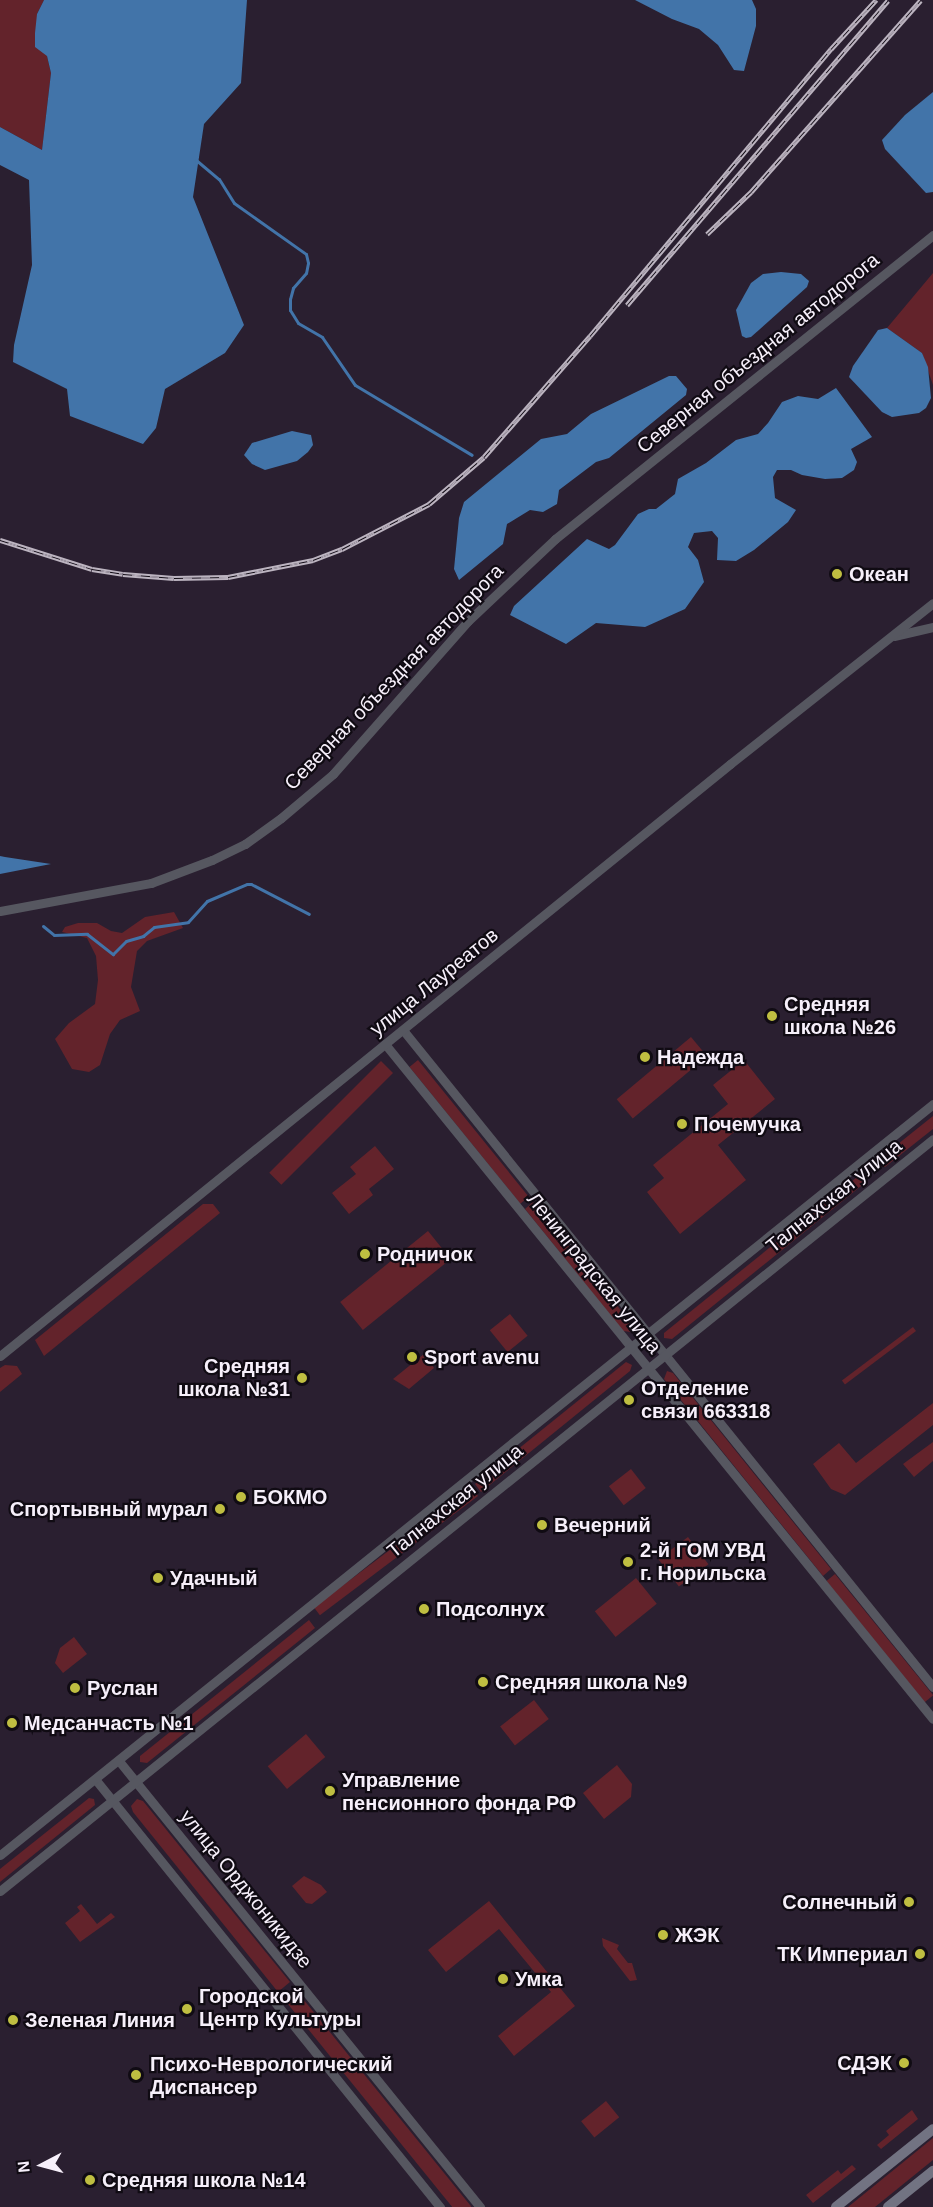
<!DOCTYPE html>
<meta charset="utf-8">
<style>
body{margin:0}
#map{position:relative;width:933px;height:2207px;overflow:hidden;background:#2a1f30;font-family:Arial,sans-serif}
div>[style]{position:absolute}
.green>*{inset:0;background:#63232b;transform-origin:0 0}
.water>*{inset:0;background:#4274a9}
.stream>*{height:3px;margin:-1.5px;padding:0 1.5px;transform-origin:1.5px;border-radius:1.5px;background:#4274a9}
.tertiary>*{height:9px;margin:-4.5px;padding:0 4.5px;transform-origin:4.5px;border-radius:4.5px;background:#565760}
.secondary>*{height:10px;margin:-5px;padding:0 5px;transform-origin:5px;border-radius:5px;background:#727382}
.rail>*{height:5px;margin-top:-2.5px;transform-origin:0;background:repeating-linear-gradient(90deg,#100b13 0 9px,#bcb4c0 0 18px);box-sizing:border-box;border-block:2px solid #bcb4c0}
.dots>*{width:16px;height:16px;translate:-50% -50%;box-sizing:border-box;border:3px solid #100b13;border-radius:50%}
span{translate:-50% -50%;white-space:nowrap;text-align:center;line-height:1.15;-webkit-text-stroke:4.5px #100b13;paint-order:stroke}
.street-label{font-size:20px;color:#f6effa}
.poi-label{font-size:20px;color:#f6effa;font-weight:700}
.left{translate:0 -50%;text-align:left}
.right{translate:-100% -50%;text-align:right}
.north{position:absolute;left:12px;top:2135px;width:60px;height:60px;-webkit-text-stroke:4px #100b13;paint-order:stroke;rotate:264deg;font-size:16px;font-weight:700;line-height:24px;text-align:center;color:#f6effa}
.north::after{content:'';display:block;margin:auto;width:21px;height:27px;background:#f6effa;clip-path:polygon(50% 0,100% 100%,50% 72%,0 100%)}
</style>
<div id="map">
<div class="green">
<i style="clip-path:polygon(0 0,44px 0,37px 14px,51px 73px,42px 150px,0 127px)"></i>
<i style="clip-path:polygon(933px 273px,933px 385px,922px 353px,887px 328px)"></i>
<i style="clip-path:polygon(174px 912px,183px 928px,147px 941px,137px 951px,131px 987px,140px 1011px,120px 1020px,110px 1034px,100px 1065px,89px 1072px,72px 1069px,55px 1039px,69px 1023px,95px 1004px,98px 980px,96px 956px,87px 938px,62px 932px,65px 927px,78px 923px,97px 923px,111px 931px,122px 933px,145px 917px)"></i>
<i style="left:691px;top:1037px;width:25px;height:97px;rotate:50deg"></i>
<i style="left:418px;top:1060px;width:176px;height:11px;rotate:51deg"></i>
<i style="clip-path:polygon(744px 1060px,775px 1099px,718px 1145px,746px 1180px,680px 1234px,647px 1192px,664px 1178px,653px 1165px,728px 1104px,713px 1085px)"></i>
<i style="left:381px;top:1061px;width:17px;height:158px;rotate:45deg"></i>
<i style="clip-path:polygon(933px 1116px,933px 1129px,885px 1167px,878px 1166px,878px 1160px)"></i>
<i style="clip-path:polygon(375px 1146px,394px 1169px,369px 1189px,373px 1195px,349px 1214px,332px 1193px,356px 1174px,350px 1167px)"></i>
<i style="clip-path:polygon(862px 1173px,868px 1175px,866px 1182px,672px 1339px,664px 1338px,664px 1333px)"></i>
<i style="clip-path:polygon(533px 1202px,632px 1324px,631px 1332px,623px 1331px,525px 1209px)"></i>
<i style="clip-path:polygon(203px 1204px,213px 1204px,220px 1213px,44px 1356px,35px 1340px)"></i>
<i style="left:428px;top:1231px;width:36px;height:113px;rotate:51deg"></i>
<i style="left:510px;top:1314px;width:28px;height:26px;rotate:51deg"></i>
<i style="left:913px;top:1327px;width:5px;height:89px;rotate:53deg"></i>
<i style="clip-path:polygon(424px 1354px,434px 1368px,409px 1389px,393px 1379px)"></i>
<i style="clip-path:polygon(626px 1362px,632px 1365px,630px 1371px,481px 1492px,475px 1484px)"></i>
<i style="clip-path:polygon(5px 1365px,17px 1366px,22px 1374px,0 1392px,0 1368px)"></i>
<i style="clip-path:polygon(667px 1371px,673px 1373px,831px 1569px,823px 1576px,664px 1379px)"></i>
<i style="clip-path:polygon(933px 1403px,933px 1425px,845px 1495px,831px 1489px,813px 1464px,839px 1443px,856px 1463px)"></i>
<i style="clip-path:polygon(933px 1442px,933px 1461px,914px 1477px,903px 1464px)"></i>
<i style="left:631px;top:1469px;width:24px;height:28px;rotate:52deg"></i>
<i style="left:472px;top:1488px;width:10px;height:198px;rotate:53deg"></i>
<i style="left:688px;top:1537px;width:34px;height:37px;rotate:53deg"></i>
<i style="left:835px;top:1574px;width:156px;height:11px;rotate:51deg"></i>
<i style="left:636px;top:1578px;width:33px;height:53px;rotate:51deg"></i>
<i style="clip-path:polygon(309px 1620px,315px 1628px,147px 1763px,140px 1762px,140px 1756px)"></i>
<i style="clip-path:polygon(74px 1637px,87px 1654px,63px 1673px,55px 1663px,60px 1648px)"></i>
<i style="left:534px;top:1700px;width:24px;height:43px;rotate:52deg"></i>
<i style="left:306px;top:1734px;width:30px;height:50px;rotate:50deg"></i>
<i style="clip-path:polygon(617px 1765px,632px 1784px,631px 1797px,604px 1819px,583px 1793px)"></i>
<i style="clip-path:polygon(89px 1798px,94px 1799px,95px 1805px,0 1882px,0 1869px)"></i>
<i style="clip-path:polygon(137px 1799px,143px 1801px,290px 1982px,278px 1992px,133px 1812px,131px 1806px)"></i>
<i style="clip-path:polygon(304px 1876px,321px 1885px,327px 1892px,312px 1904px,306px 1903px,292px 1886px)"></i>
<i style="clip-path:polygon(489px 1901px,575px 2006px,514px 2056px,498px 2036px,551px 1992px,499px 1929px,446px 1972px,428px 1950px)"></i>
<i style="clip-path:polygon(81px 1904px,97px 1924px,111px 1913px,115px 1917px,80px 1942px,65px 1923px,80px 1911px,77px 1907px)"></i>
<i style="clip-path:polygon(602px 1938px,619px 1945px,617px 1949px,628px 1963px,632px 1963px,637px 1980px,630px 1981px,603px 1946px)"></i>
<i style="left:295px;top:1989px;width:280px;height:15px;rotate:51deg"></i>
<i style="left:606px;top:2101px;width:21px;height:32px;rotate:51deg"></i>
<i style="clip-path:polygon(912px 2110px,918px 2119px,881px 2149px,877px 2145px,889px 2135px,886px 2131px)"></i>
<i style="clip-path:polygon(933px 2138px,933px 2160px,875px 2207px,848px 2207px)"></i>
<i style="clip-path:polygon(852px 2165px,856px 2169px,813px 2203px,806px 2195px,838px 2170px,841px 2174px)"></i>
</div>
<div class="water">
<i style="clip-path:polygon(44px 0,247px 0,241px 83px,204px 124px,193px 197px,244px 325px,225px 353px,165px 389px,156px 428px,143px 444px,70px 416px,67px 389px,13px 362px,14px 345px,32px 265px,29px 180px,0 165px,0 127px,42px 150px,51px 73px,47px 56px,35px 47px,35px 33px,37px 14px)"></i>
<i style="clip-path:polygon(635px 0,752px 0,756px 9px,756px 26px,744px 71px,734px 70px,718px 45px,699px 29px,672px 19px)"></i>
<i style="clip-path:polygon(933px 92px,933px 192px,926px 193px,885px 149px,882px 140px,905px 115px)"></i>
<i style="clip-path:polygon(781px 272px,801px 274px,809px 281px,807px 287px,751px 337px,746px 338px,742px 336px,736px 310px,751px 283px,763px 274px)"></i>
<i style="clip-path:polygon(887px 328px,922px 353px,928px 367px,931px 398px,926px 408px,919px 413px,892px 417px,882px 412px,849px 377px,853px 366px,878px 330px)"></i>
<i style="clip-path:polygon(669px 376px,676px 376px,687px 389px,686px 395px,609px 458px,596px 462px,559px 490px,557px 504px,543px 512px,530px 510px,507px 524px,503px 544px,459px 580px,454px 569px,459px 518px,464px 502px,541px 439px,567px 434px,591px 414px)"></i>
<i style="clip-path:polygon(836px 388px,872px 437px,851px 449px,857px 462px,854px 470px,842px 478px,825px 479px,802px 475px,791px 470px,777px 470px,773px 477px,775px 498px,796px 510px,788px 522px,754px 550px,736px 561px,717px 560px,718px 538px,712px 531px,694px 533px,688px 547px,698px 560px,704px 582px,685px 609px,645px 627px,596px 623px,566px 644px,510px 615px,514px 606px,587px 539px,609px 549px,615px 545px,638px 514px,649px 509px,656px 509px,675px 494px,678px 479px,706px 463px,736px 440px,758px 434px,768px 423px,782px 402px,798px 396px,818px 399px)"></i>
<i style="clip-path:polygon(292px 431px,311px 435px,313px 445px,308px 452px,297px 461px,265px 470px,252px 464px,244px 455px,252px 443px)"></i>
<i style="clip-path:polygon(0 856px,5px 857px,51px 864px,0 874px)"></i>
</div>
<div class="stream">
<i style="left:196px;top:160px;width:30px;rotate:40deg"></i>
<i style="left:219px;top:179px;width:28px;rotate:58deg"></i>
<i style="left:234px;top:203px;width:88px;rotate:35.3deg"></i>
<i style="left:306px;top:254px;width:9px;rotate:77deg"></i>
<i style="left:308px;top:263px;width:10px;rotate:101deg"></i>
<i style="left:306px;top:273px;width:20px;rotate:131deg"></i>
<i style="left:293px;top:288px;width:11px;rotate:105deg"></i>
<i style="left:290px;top:299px;width:11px;rotate:90deg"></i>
<i style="left:290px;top:310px;width:15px;rotate:58deg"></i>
<i style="left:298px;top:323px;width:28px;rotate:30deg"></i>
<i style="left:322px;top:337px;width:58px;rotate:55.5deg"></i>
<i style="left:355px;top:385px;width:136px;rotate:30.9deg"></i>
<i style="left:43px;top:926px;width:14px;rotate:39deg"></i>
<i style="left:54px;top:935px;width:33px;rotate:-2deg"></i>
<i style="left:87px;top:934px;width:33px;rotate:38deg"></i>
<i style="left:113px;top:954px;width:18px;rotate:-45deg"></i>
<i style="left:126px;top:941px;width:18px;rotate:-16deg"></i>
<i style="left:143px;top:936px;width:14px;rotate:-39deg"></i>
<i style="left:154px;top:927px;width:34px;rotate:-8deg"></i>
<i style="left:188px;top:922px;width:28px;rotate:-48deg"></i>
<i style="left:207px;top:901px;width:43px;rotate:-23deg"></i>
<i style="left:247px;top:884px;width:4px"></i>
<i style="left:251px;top:884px;width:65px;rotate:27.3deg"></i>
</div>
<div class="tertiary">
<i style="left:894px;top:636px;width:40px;rotate:-13deg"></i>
<i style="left:0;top:911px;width:154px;rotate:-10.5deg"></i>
<i style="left:151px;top:883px;width:65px;rotate:-20.7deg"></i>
<i style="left:212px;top:860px;width:37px;rotate:-26deg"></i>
<i style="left:245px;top:844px;width:44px;rotate:-35.8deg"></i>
<i style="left:281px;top:818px;width:68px;rotate:-40.2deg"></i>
<i style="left:333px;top:774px;width:204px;rotate:-48.6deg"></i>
<i style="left:468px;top:621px;width:120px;rotate:-43.3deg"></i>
<i style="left:555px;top:539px;width:485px;rotate:-38.8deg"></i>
<i style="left:403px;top:1030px;width:844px;rotate:51.11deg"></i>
<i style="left:385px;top:1044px;width:869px;rotate:50.93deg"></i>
<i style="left:0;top:1356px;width:940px;rotate:-39.04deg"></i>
<i style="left:730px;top:764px;width:259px;rotate:-38.4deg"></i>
<i style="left:119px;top:1761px;width:574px;rotate:51.01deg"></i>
<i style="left:95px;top:1779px;width:550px;rotate:51.13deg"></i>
<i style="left:0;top:1855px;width:1198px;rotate:-38.83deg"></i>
<i style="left:0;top:1891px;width:1198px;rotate:-38.87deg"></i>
</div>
<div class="secondary">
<i style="left:836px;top:2207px;width:124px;rotate:-38.8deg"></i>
<i style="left:888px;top:2207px;width:58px;rotate:-38.7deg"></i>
</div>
<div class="rail">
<i style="left:707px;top:234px;width:61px;rotate:-43.7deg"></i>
<i style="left:751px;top:192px;width:256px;rotate:-48.5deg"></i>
<i style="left:627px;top:305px;width:401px;rotate:-49.4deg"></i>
<i style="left:0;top:540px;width:96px;rotate:17.5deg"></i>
<i style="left:92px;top:569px;width:31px;rotate:9deg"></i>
<i style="left:123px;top:574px;width:51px;rotate:4.5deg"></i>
<i style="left:174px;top:578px;width:54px;rotate:-1.1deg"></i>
<i style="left:228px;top:577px;width:87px;rotate:-11.3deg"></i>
<i style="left:313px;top:560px;width:31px;rotate:-21deg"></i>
<i style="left:342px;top:549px;width:98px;rotate:-27.3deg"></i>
<i style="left:429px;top:504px;width:72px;rotate:-40.5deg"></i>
<i style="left:484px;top:457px;width:161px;rotate:-48.8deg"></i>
<i style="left:590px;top:336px;width:375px;rotate:-50deg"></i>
<i style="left:831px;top:49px;width:67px;rotate:-47.4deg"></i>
</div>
<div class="dots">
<i style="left:837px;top:574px;background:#bfbe41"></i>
<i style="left:772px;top:1016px;background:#bfbe41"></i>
<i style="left:645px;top:1057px;background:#bfbe41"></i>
<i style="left:682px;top:1124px;background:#bfbe41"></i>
<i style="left:365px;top:1254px;background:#bfbe41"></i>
<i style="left:412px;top:1357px;background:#bfbe41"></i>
<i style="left:302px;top:1378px;background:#bfbe41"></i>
<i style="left:629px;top:1400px;background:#bfbe41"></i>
<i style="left:241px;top:1497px;background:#bfbe41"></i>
<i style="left:220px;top:1509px;background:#bfbe41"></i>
<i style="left:542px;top:1525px;background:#bfbe41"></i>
<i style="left:628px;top:1562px;background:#bfbe41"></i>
<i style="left:158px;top:1578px;background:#bfbe41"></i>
<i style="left:424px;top:1609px;background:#bfbe41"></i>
<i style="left:483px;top:1682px;background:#bfbe41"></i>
<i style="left:75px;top:1688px;background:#bfbe41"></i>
<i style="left:12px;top:1723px;background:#bfbe41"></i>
<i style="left:330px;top:1791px;background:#bfbe41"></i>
<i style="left:909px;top:1902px;background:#bfbe41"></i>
<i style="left:663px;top:1935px;background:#bfbe41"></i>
<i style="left:920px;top:1954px;background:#bfbe41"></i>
<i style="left:503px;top:1979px;background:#bfbe41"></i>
<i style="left:187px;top:2009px;background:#bfbe41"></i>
<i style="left:13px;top:2020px;background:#bfbe41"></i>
<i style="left:904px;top:2063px;background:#bfbe41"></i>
<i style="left:136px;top:2075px;background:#bfbe41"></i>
<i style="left:90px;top:2180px;background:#bfbe41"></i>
</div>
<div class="street-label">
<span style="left:758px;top:353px;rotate:-39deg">Северная объездная автодорога</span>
<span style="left:394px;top:677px;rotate:-46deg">Северная объездная автодорога</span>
<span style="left:434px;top:982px;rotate:-39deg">улица Лауреатов</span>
<span style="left:834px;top:1196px;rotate:-39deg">Талнахская улица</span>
<span style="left:594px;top:1273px;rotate:51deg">Ленинградская улица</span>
<span style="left:455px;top:1501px;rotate:-39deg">Талнахская улица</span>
<span style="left:246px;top:1889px;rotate:51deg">улица Орджоникидзе</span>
</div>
<div class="poi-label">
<span class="left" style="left:849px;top:574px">Океан</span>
<span class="left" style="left:784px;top:1016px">Средняя<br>школа №26</span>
<span class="left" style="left:657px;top:1057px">Надежда</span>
<span class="left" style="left:694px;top:1124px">Почемучка</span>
<span class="left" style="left:377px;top:1254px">Родничок</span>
<span class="left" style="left:424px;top:1357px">Sport avenu</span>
<span class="right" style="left:290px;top:1378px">Средняя<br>школа №31</span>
<span class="left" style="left:641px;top:1400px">Отделение<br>связи 663318</span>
<span class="left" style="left:253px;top:1497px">БОКМО</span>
<span class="right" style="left:208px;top:1509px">Спортывный мурал</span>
<span class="left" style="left:554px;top:1525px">Вечерний</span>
<span class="left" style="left:640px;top:1562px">2-й ГОМ УВД<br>г. Норильска</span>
<span class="left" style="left:170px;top:1578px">Удачный</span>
<span class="left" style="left:436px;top:1609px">Подсолнух</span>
<span class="left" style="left:495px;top:1682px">Средняя школа №9</span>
<span class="left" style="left:87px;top:1688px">Руслан</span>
<span class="left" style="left:24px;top:1723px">Медсанчасть №1</span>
<span class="left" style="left:342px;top:1792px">Управление<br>пенсионного фонда РФ</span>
<span class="right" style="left:897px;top:1902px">Солнечный</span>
<span class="left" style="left:675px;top:1935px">ЖЭК</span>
<span class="right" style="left:908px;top:1954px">ТК Империал</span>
<span class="left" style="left:515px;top:1979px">Умка</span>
<span class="left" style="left:199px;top:2008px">Городской<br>Центр Культуры</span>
<span class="left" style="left:25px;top:2020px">Зеленая Линия</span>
<span class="right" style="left:892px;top:2063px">СДЭК</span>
<span class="left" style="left:150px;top:2076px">Психо-Неврологический<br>Диспансер</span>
<span class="left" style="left:102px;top:2180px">Средняя школа №14</span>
</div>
<div class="north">N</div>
</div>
